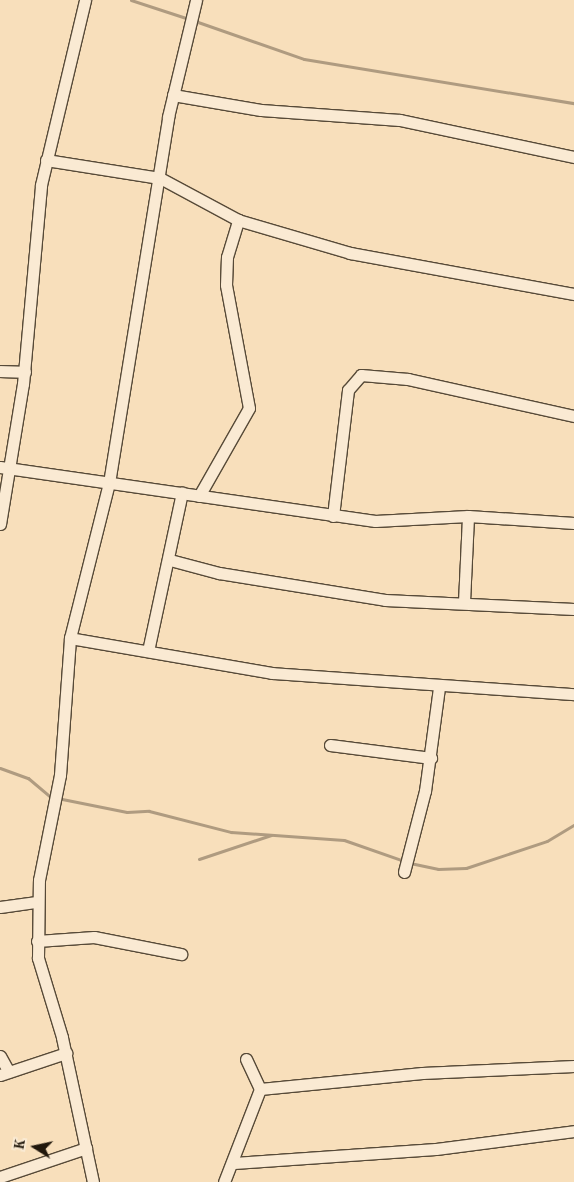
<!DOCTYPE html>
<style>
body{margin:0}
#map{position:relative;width:574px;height:1182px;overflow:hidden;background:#f8dfbb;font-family:"Old Standard TT",serif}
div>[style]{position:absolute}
.stream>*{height:3px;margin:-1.5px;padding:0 1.5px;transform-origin:1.5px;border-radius:1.5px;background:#af9b80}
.roads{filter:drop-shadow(1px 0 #574a38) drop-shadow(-1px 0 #574a38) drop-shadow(0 1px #574a38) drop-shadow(0 -1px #574a38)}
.minor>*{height:11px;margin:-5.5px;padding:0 5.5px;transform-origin:5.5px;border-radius:5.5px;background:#faead3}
span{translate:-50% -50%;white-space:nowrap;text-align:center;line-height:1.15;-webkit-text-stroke:4px #faead3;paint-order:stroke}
.north{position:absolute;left:10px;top:1122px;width:50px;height:50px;-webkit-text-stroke:4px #faead3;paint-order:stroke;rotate:280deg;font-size:14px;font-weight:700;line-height:20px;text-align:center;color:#21180c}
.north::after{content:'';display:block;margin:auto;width:18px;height:22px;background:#21180c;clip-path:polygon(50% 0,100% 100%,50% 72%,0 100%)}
</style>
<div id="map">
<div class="stream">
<i style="left:131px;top:0;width:61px;rotate:18.1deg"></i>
<i style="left:195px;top:21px;width:115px;rotate:19.2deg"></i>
<i style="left:304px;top:59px;width:274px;rotate:9.3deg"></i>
<i style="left:0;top:768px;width:30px;rotate:20deg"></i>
<i style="left:28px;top:778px;width:30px;rotate:40deg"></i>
<i style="left:62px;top:799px;width:66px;rotate:11.3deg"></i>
<i style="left:127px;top:812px;width:22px;rotate:-3deg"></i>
<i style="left:149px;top:811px;width:85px;rotate:14.4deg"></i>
<i style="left:231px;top:832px;width:113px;rotate:4deg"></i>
<i style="left:344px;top:840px;width:64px;rotate:19.3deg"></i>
<i style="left:199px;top:859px;width:76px;rotate:-18.4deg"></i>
<i style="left:410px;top:863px;width:29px;rotate:12deg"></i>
<i style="left:438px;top:869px;width:28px;rotate:-2deg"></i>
<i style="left:466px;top:868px;width:85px;rotate:-18.4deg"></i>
<i style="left:547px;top:841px;width:31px;rotate:-31deg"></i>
</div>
<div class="roads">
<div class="minor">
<i style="left:173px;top:95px;width:89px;rotate:9.7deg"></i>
<i style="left:261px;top:110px;width:139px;rotate:4.1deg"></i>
<i style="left:400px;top:120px;width:178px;rotate:12deg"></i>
<i style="left:46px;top:160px;width:115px;rotate:9deg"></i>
<i style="left:160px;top:178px;width:89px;rotate:28.3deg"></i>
<i style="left:238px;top:220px;width:117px;rotate:16.4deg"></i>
<i style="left:350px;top:253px;width:228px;rotate:10.4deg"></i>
<i style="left:0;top:371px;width:25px;rotate:2deg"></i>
<i style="left:0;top:467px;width:379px;rotate:8.2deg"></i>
<i style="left:375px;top:521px;width:93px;rotate:-3.1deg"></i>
<i style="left:468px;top:516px;width:106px;rotate:3.8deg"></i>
<i style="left:199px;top:496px;width:101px;rotate:-60.4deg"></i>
<i style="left:249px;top:408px;width:125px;rotate:-100.6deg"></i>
<i style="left:226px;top:285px;width:28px;rotate:-88deg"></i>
<i style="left:227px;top:257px;width:39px;rotate:-73deg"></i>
<i style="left:333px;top:516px;width:127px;rotate:-83.2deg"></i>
<i style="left:348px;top:390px;width:20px;rotate:-49deg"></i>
<i style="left:361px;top:375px;width:47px;rotate:4.9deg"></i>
<i style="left:408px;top:379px;width:170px;rotate:12.6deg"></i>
<i style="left:0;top:524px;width:142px;rotate:-80.7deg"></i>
<i style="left:23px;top:384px;width:200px;rotate:-84.8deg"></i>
<i style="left:41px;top:185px;width:190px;rotate:-76.6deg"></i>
<i style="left:170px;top:560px;width:51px;rotate:14.9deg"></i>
<i style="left:219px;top:573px;width:168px;rotate:9.2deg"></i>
<i style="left:385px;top:600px;width:189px;rotate:2.7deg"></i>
<i style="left:464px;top:602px;width:86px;rotate:-87.3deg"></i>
<i style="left:70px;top:638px;width:205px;rotate:9.8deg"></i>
<i style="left:272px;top:673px;width:303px;rotate:4deg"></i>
<i style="left:148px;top:651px;width:162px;rotate:-77.9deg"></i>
<i style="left:330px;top:745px;width:102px;rotate:7.3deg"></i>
<i style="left:404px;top:872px;width:84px;rotate:-75.5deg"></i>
<i style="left:425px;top:791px;width:105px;rotate:-82.3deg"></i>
<i style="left:0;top:907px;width:37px;rotate:-8deg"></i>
<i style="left:37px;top:941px;width:57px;rotate:-4deg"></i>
<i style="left:94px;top:937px;width:89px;rotate:11.1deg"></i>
<i style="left:0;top:1056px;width:18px;rotate:61deg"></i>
<i style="left:0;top:1075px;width:70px;rotate:-18.4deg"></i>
<i style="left:260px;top:1089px;width:163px;rotate:-5.6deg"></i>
<i style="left:422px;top:1073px;width:152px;rotate:-2.6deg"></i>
<i style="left:234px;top:1163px;width:202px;rotate:-4deg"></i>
<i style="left:436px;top:1149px;width:139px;rotate:-7.4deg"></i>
<i style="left:0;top:1177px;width:91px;rotate:-18.6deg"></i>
<i style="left:93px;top:1182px;width:148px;rotate:-102.1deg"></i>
<i style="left:62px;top:1037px;width:83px;rotate:-106.9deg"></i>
<i style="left:38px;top:958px;width:78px;rotate:-89.3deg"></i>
<i style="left:39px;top:880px;width:107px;rotate:-78.7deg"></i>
<i style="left:60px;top:775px;width:137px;rotate:-85.8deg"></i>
<i style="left:70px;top:638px;width:160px;rotate:-75.9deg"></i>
<i style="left:109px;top:483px;width:371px;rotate:-80.8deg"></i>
<i style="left:168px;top:117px;width:120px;rotate:-76.5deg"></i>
<i style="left:224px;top:1182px;width:100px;rotate:-68.8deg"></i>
<i style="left:260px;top:1089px;width:33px;rotate:-115deg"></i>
</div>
</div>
<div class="north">K</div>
</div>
